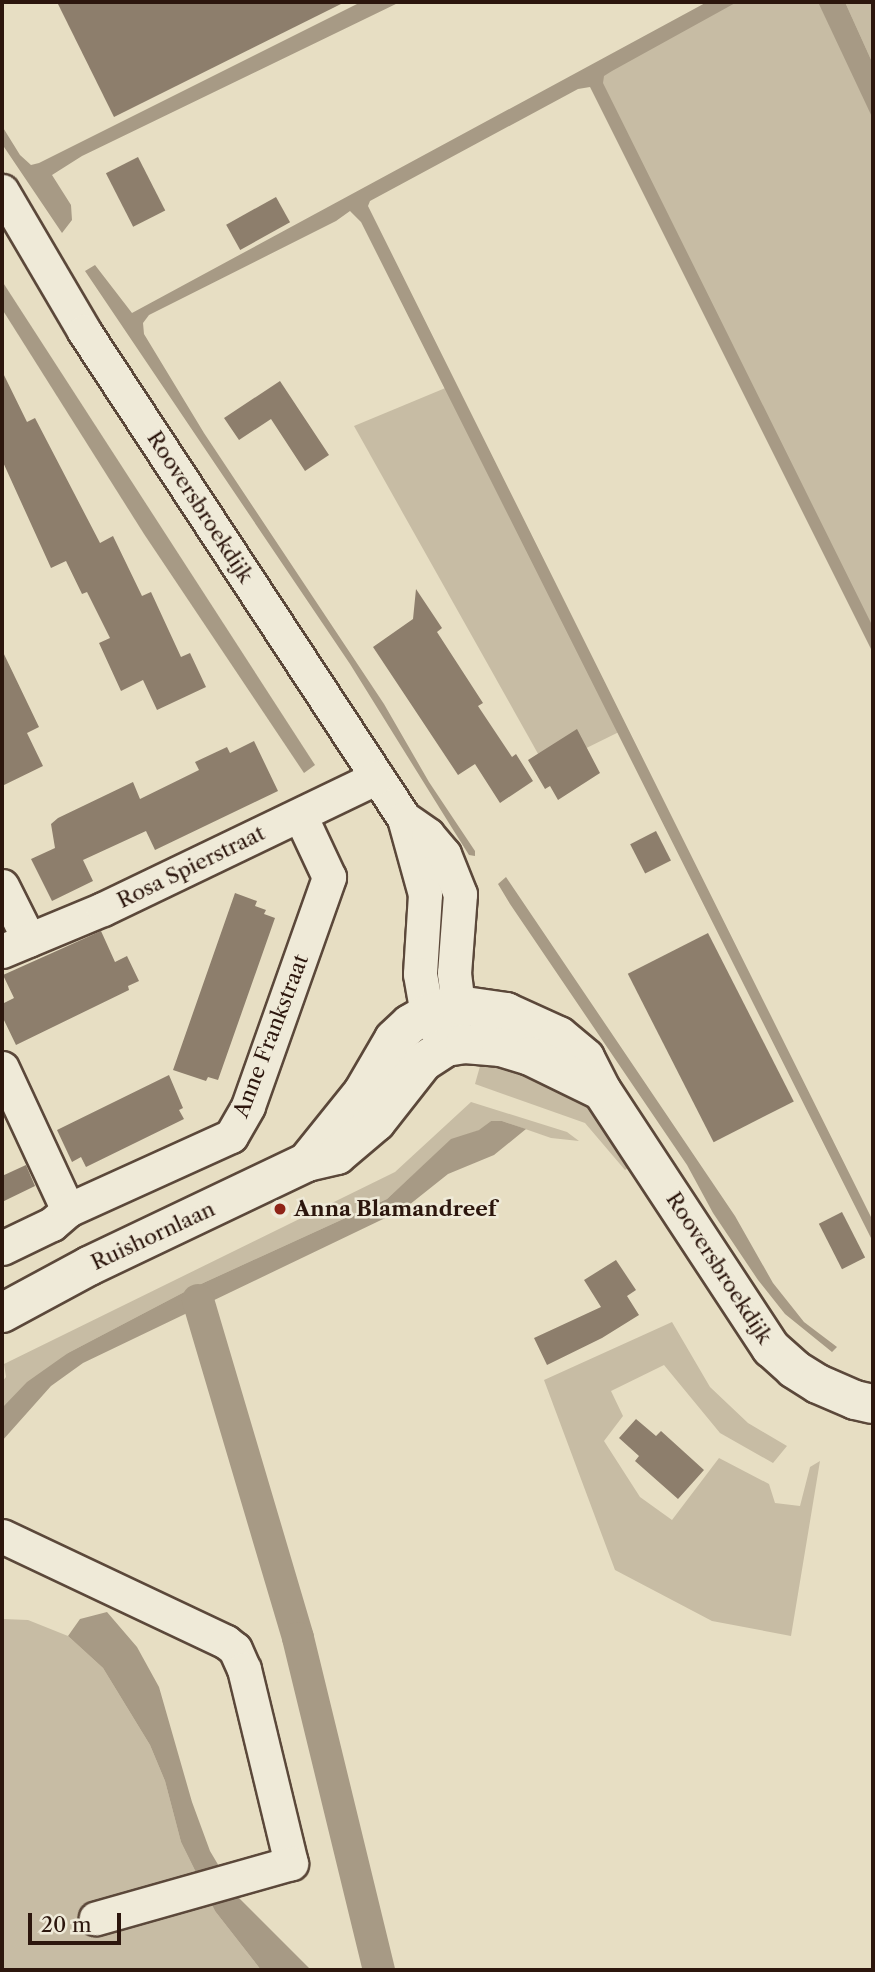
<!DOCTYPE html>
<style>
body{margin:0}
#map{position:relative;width:875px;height:1972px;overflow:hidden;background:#e7dec3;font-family:"Libre Caslon Text",serif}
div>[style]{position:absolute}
.green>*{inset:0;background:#c7bca4}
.water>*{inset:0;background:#a79a85}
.canal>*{height:32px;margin:-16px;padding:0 16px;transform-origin:16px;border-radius:16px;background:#a79a85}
.building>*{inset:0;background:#8d7e6c;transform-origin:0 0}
.roads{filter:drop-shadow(2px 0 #5b483a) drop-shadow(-2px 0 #5b483a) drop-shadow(0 2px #5b483a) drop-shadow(0 -2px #5b483a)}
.street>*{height:33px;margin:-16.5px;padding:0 16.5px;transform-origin:16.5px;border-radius:16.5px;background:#efead8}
.secondary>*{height:38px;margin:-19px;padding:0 19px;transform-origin:19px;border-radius:19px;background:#efead8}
.dots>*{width:19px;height:19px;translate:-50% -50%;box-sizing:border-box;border:4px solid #efead8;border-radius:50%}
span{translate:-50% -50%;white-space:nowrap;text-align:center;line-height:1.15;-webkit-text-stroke:5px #efead8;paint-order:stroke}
.street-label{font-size:21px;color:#2c160d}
.poi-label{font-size:21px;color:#2c160d;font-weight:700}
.left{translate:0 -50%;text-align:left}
.frame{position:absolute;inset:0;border:4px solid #2c160d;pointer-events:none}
.scale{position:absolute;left:28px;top:1913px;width:93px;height:32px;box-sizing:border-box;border:4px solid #2c160d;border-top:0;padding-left:9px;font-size:21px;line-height:24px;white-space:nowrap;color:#2c160d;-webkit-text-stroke:5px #efead8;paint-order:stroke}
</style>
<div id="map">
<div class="green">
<i style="clip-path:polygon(732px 2px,833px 2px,873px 87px,873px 634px,595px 75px)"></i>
<i style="clip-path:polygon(845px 2px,873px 2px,873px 64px)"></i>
<i style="clip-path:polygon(455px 384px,627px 728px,546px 768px,354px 426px)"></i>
<i style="clip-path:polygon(482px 1059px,560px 1082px,600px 1115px,631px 1166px,625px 1170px,585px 1123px,475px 1084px)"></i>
<i style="clip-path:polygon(471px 1102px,567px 1132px,579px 1141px,551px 1138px,502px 1121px,491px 1121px,480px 1130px,451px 1140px,387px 1199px,190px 1289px,68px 1353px,2px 1408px,2px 1382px,6px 1377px,4px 1364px,395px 1172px)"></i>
<i style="clip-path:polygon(672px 1322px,710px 1387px,748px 1423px,787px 1446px,773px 1463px,720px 1433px,664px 1365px,611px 1391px,623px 1416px,604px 1441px,640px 1497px,672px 1520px,719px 1458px,769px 1484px,775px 1503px,800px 1506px,810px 1467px,820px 1461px,791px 1636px,712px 1621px,615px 1570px,544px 1380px)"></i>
<i style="clip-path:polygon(3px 1619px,28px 1620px,68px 1636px,103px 1668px,150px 1745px,165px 1781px,181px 1842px,215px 1911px,261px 1970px,2px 1970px)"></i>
</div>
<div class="water">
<i style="clip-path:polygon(361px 2px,400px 2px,82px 156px,52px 175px,71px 205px,72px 220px,62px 233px,2px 144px,2px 126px,20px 155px,31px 165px,39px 163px)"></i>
<i style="clip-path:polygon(707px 2px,737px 2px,612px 71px,604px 76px,603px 83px,873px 627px,873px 653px,590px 87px,578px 89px,370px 201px,368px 206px,873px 1221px,873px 1242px,361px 222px,350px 211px,336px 221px,149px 315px,143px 323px,144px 334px,204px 433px,384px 704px,429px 782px,475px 851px,475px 856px,469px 855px,452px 828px,350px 664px,85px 271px,95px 265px,132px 313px)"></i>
<i style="clip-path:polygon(818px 2px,845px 2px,873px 64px,873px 119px)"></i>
<i style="clip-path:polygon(2px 281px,315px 765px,304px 773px,144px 534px,2px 309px)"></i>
<i style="clip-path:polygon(506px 877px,735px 1216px,773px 1283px,804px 1322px,837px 1347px,832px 1352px,785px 1314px,758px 1280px,713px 1213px,687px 1165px,510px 904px,498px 884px)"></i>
<i style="clip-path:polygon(491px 1121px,502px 1121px,526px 1129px,494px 1155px,448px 1174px,404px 1209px,83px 1363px,51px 1386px,2px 1441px,2px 1408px,27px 1382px,68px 1353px,190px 1289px,387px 1199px,451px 1139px,479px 1130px)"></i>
<i style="clip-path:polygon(107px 1612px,137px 1647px,159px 1687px,192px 1802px,210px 1851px,236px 1895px,311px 1970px,261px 1970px,215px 1911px,181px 1842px,165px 1781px,150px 1745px,103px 1668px,68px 1636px,80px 1619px)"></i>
</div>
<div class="canal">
<i style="left:198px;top:1300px;width:352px;rotate:73.5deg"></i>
<i style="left:298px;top:1638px;width:342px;rotate:76.3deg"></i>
</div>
<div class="building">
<i style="clip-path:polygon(57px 2px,345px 2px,114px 117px)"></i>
<i style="left:138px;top:157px;width:60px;height:36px;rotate:63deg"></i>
<i style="left:276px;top:197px;width:29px;height:57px;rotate:61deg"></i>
<i style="clip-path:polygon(2px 371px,27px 422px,35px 418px,100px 543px,113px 536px,142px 596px,151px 592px,181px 657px,190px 653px,206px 687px,157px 710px,143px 680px,121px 691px,99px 643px,110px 638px,87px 592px,82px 594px,66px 561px,51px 568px,2px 460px)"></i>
<i style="clip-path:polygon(280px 381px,329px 455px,305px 471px,271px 419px,239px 440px,224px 418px)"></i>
<i style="clip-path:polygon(416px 589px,442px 628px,437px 632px,483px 703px,478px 706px,512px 757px,516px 754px,533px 781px,500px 803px,475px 764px,458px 775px,373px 647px,413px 619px)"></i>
<i style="clip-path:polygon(2px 650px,39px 727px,27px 733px,43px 766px,2px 786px)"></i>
<i style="clip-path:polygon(577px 729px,600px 773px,558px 800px,550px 786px,545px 789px,528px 760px)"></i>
<i style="clip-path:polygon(254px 741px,278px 791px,155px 850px,146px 831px,83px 860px,93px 881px,52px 901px,31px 859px,55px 848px,51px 824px,58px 818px,133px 782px,140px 799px,199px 770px,195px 762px,227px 747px,230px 753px)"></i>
<i style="left:656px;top:831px;width:33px;height:29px;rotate:63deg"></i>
<i style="clip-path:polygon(235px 893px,257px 901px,255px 906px,266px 910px,264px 914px,275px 918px,218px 1080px,208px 1077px,206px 1081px,173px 1070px)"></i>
<i style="clip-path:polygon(101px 931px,115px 962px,127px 956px,139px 981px,128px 986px,129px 990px,16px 1045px,2px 1016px,2px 1004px,14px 998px,3px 975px)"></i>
<i style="left:708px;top:933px;width:189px;height:90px;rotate:63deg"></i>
<i style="clip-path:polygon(169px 1075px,183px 1108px,179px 1110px,184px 1119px,86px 1167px,81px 1157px,72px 1162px,57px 1130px)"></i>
<i style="clip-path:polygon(26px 1165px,35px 1186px,2px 1202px,2px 1176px)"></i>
<i style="left:842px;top:1212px;width:51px;height:26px;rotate:63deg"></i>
<i style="clip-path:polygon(616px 1260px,636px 1290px,627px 1296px,639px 1315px,602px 1338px,547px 1365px,534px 1338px,601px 1307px,584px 1280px)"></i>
<i style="clip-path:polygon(636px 1419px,656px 1436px,661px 1431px,704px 1470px,678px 1499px,635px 1461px,639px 1456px,619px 1438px)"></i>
</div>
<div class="roads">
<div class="street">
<i style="left:2px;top:191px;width:162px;rotate:59.6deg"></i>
<i style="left:84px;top:331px;width:583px;rotate:56.69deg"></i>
<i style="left:404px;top:818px;width:79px;rotate:74.6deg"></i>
<i style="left:425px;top:894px;width:80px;rotate:93.6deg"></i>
<i style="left:420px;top:974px;width:41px;rotate:80.1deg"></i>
<i style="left:427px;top:1014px;width:26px;rotate:59deg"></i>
<i style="left:404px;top:818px;width:29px;rotate:35deg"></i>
<i style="left:428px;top:835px;width:25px;rotate:50deg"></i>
<i style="left:444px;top:854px;width:43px;rotate:68.2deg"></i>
<i style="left:460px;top:894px;width:79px;rotate:94.3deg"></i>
<i style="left:454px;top:973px;width:32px;rotate:83deg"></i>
<i style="left:458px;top:1005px;width:26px;rotate:106deg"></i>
<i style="left:2px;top:886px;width:60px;rotate:63.4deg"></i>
<i style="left:2px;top:951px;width:109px;rotate:-22.6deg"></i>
<i style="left:103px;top:909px;width:304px;rotate:-25.7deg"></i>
<i style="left:2px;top:1068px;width:157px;rotate:65.1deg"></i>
<i style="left:2px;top:1248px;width:55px;rotate:-25.6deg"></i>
<i style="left:52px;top:1224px;width:21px;rotate:-41deg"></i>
<i style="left:68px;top:1210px;width:179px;rotate:-24.4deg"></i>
<i style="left:231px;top:1136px;width:34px;rotate:-60deg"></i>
<i style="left:248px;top:1106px;width:243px;rotate:-70.5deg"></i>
<i style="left:329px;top:877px;width:68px;rotate:-115.1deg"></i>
<i style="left:2px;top:1536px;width:248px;rotate:25.3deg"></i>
<i style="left:226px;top:1642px;width:11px;rotate:38deg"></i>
<i style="left:235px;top:1649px;width:22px;rotate:66deg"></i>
<i style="left:244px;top:1669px;width:200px;rotate:76.4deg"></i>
<i style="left:291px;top:1863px;width:203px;rotate:164.2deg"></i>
</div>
<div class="secondary">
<i style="left:307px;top:1162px;width:90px;rotate:-51.3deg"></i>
<i style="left:363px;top:1092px;width:61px;rotate:-59.7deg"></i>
<i style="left:394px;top:1039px;width:22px;rotate:-43deg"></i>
<i style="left:410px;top:1024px;width:20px;rotate:-30deg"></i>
<i style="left:427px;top:1014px;width:32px;rotate:-16deg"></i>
<i style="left:458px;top:1005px;width:49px;rotate:8.3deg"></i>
<i style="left:506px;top:1012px;width:58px;rotate:24.4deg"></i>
<i style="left:559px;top:1036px;width:34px;rotate:40deg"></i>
<i style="left:585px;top:1058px;width:37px;rotate:63deg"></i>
<i style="left:602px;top:1091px;width:308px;rotate:56.7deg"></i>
<i style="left:771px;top:1348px;width:31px;rotate:42deg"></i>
<i style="left:794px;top:1369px;width:28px;rotate:32deg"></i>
<i style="left:818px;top:1384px;width:40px;rotate:23.4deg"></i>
<i style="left:855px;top:1400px;width:18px;rotate:13deg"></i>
<i style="left:2px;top:1313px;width:99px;rotate:-28.4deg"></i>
<i style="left:89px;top:1266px;width:242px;rotate:-25.5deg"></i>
<i style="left:307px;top:1162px;width:31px;rotate:-13deg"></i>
<i style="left:337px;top:1155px;width:51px;rotate:-40.2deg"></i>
<i style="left:376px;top:1122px;width:76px;rotate:-51.9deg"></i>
<i style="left:423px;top:1062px;width:27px;rotate:-33deg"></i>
<i style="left:446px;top:1047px;width:19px;rotate:-9deg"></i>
<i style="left:465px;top:1044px;width:36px;rotate:5deg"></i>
<i style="left:501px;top:1047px;width:30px;rotate:17deg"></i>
<i style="left:530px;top:1056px;width:78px;rotate:25.9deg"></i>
</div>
</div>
<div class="dots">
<i style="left:280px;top:1209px;background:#8f2418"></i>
</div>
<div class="street-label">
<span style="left:200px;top:507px;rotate:57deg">Rooversbroekdijk</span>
<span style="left:191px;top:867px;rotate:-26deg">Rosa Spierstraat</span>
<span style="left:271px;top:1036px;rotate:-69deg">Anne Frankstraat</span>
<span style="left:153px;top:1236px;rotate:-25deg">Ruishornlaan</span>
<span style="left:719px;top:1268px;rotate:57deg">Rooversbroekdijk</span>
</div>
<div class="poi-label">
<span class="left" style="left:294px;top:1209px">Anna Blamandreef</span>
</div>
<div class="frame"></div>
<div class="scale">20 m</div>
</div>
